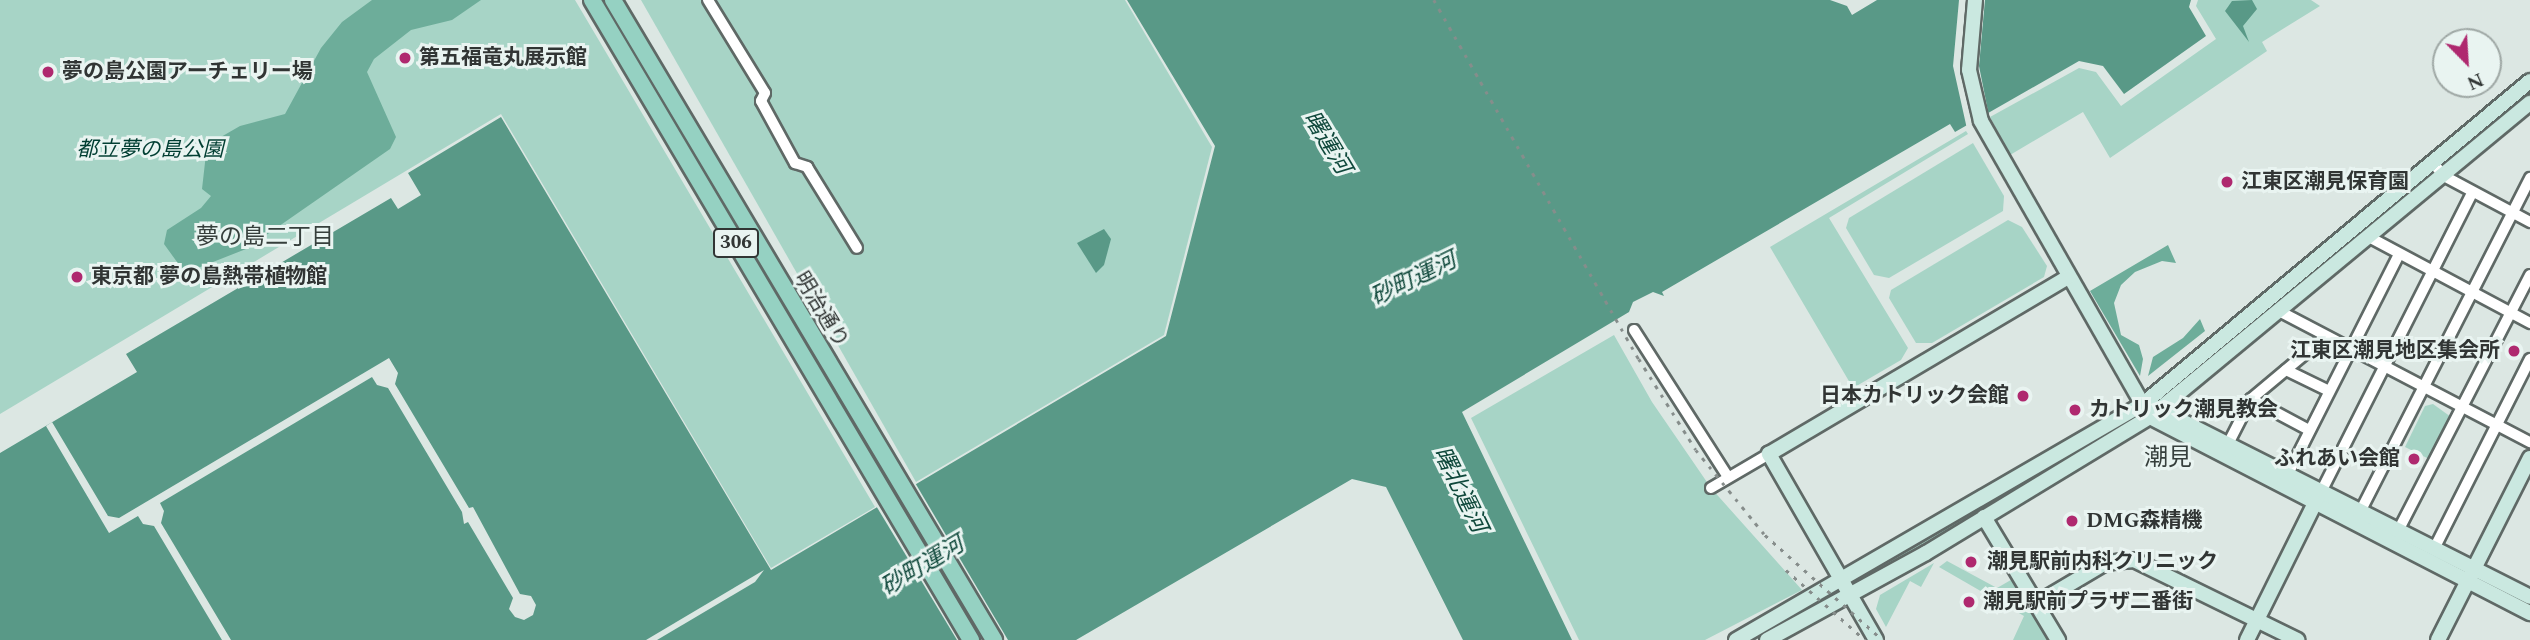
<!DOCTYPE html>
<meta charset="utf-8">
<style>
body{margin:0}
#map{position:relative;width:2530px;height:640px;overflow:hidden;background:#dce7e3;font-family:Spectral,"Noto Sans JP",serif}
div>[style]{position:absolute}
.green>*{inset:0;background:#a7d4c6}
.forest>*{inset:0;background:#6dad9a}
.water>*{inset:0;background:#599987}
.pier>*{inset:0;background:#dce7e3}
.roads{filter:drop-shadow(2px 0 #5f6966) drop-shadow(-2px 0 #5f6966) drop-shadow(0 2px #5f6966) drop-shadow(0 -2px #5f6966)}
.street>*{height:10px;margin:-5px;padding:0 5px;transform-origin:5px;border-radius:5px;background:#fff}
.secondary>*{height:14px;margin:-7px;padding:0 7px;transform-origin:7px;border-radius:7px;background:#cae8e0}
.primary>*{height:16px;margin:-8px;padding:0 8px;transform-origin:8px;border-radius:8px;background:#95d1c2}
.rail>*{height:2.5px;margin-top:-1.25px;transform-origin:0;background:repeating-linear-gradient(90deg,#868d8b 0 3.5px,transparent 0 10.5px)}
.dots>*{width:19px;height:19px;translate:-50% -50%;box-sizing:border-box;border:4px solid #e9f4f1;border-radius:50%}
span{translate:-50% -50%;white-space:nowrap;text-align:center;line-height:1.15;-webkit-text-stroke:6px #e9f4f1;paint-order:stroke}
.shield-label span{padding:2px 5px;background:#e9f4f1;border:2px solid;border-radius:5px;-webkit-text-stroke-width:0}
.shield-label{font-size:19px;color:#313534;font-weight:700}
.poi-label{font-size:21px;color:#313534;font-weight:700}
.left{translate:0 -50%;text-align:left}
.right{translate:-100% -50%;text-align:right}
.park-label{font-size:21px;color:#013e32;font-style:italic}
.street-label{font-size:21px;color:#313534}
.water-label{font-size:23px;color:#0f483b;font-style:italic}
.neighbourhood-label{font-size:23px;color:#363f3c}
.quarter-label{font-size:24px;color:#363f3c}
.north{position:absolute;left:2432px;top:28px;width:70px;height:70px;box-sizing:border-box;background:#e9f4f1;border:2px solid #9fa8a5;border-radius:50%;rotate:156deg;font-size:19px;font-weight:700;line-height:28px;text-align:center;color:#313534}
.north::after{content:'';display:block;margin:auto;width:24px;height:32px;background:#af296f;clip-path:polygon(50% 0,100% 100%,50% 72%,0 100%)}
</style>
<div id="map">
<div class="green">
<i style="clip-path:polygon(0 0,575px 0,875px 507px,771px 568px,501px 114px,0 414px)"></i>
<i style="clip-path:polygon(641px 0,1125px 0,1212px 147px,1164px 335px,916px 482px)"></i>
<i style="clip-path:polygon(2198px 0,2311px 0,2320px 6px,2262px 42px,2267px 51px,2110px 158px,2083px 112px,2010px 155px,1990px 117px,2079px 68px,2096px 72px,2121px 106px,2216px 39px,2196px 6px)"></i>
<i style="clip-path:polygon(1966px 131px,1968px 134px,1829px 218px,1908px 348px,1901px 360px,1853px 388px,1770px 247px)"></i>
<i style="clip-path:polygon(1973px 143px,2004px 196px,2003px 211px,1889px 278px,1874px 275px,1846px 228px,1849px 218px)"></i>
<i style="clip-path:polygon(2008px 220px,2022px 227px,2047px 266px,2044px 277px,1932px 343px,1916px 343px,1889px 298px,1891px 290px)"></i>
<i style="clip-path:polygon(1614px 335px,1652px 402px,1711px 488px,1802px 590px,1705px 640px,1579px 640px,1471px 418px)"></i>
<i style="clip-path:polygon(2433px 404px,2451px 417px,2429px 459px,2405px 447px,2425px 406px)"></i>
<i style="clip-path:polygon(2117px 429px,1922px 548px,1874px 571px,2072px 453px)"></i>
<i style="clip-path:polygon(1947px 561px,1997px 588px,2016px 577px,2055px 640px,2013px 640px,2024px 616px,1939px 567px)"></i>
<i style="clip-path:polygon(1934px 563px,1921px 587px,1910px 581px,1886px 627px,1876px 609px,1880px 595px)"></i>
</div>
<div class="forest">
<i style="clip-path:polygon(372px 0,481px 0,452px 20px,411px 30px,374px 59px,367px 72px,396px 137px,390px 149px,246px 249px,185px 273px,164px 244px,167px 230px,201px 208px,211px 196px,202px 189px,207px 145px,240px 126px,285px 114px,321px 48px,342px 22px)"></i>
<i style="clip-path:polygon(2168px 245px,2176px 263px,2162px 261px,2135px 272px,2121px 285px,2114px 303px,2121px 335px,2139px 345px,2143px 359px,2140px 376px,2090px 291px)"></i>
<i style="clip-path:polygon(2200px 319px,2205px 331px,2148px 376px,2153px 357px,2183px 338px)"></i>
</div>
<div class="water">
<i style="clip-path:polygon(1127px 0,1830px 0,1847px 6px,1852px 15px,1877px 0,2191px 0,2189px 7px,2206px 36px,2124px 94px,2103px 66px,2079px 61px,1955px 132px,1950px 124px,1662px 292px,1664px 296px,1653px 292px,1633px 302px,1629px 312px,1462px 412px,1572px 640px,1463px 640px,1386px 487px,1352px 479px,1076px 640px,0 640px,0 453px,137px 372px,126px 354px,391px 198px,398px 209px,421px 195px,408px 173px,501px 117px,771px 570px,1166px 336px,1215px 146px)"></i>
<i style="clip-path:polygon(2232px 1px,2252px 0,2257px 9px,2243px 26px,2249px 42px,2225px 11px)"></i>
<i style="clip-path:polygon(1104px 229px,1111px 239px,1104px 265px,1096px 273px,1077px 243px)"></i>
</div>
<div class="pier">
<i style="clip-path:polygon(1959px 0,1985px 0,1979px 66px,1989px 116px,1967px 129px,1953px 66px)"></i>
<i style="clip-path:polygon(389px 358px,398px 373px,395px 384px,469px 508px,473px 507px,520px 594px,531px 596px,536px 605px,533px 615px,524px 620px,515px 617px,509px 609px,513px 598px,468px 522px,464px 524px,462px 512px,388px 388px,377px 385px,372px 377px,160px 503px,164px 511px,161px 523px,231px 640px,222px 640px,154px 526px,143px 524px,138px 516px,109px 533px,46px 426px,52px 422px,108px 516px,119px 518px)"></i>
<i style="clip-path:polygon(914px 481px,1008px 640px,957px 640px,875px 504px)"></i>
<i style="clip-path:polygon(764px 570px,755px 582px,657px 640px,646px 640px)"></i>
</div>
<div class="roads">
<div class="street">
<i style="left:708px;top:0;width:109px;rotate:58.5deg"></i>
<i style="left:765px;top:93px;width:9px;rotate:117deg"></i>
<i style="left:761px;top:101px;width:71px;rotate:61.3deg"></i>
<i style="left:795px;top:163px;width:13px;rotate:18deg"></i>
<i style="left:807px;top:167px;width:95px;rotate:58.3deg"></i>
<i style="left:2433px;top:163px;width:17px;rotate:50deg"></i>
<i style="left:2444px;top:176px;width:98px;rotate:28.1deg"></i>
<i style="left:2369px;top:237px;width:183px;rotate:28.1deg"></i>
<i style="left:2279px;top:311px;width:283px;rotate:27.6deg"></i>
<i style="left:1634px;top:330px;width:174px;rotate:57.4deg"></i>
<i style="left:2286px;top:370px;width:48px;rotate:26deg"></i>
<i style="left:2251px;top:399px;width:66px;rotate:28.1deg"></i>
<i style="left:2227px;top:446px;width:53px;rotate:-62.9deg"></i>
<i style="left:2251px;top:399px;width:95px;rotate:-39.9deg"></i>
<i style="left:2287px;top:476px;width:249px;rotate:-63.2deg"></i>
<i style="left:1711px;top:488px;width:67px;rotate:-30.4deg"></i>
<i style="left:2321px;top:492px;width:335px;rotate:-63.2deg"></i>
<i style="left:2360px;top:512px;width:375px;rotate:-63deg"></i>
<i style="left:2398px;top:531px;width:288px;rotate:-62.7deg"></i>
<i style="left:2434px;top:549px;width:213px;rotate:-63.2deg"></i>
</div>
<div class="secondary">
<i style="left:1975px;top:0;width:70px;rotate:94.9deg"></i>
<i style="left:1969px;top:70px;width:52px;rotate:76.8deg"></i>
<i style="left:1981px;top:121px;width:341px;rotate:60.3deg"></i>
<i style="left:2150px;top:417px;width:428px;rotate:27.3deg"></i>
<i style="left:2154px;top:407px;width:421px;rotate:26.8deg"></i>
<i style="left:1984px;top:517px;width:144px;rotate:59deg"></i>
<i style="left:2036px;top:604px;width:80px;rotate:-30.7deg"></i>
<i style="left:2105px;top:563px;width:29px;rotate:-6deg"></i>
<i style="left:2134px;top:560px;width:182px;rotate:26.1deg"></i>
<i style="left:1736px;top:640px;width:470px;rotate:-30.1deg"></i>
<i style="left:2143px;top:404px;width:504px;rotate:-39.85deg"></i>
<i style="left:1767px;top:640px;width:181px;rotate:-28.7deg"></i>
<i style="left:1926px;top:553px;width:262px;rotate:-31.3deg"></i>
<i style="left:2150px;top:417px;width:493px;rotate:-39.6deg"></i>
<i style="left:1876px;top:640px;width:215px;rotate:-119.9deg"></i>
<i style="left:1769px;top:454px;width:347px;rotate:-30.6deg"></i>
<i style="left:2247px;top:640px;width:160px;rotate:-63.6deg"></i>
<i style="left:2438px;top:640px;width:204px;rotate:-63.2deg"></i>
</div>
<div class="primary">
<i style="left:592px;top:0;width:744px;rotate:59.37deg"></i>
<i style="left:613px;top:0;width:745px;rotate:59.23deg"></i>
</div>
</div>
<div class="rail">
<i style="left:1434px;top:0;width:413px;rotate:60.3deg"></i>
<i style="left:1639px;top:359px;width:107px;rotate:57.9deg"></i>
<i style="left:1696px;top:450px;width:109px;rotate:50.9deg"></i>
<i style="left:1765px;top:535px;width:158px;rotate:41.7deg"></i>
<i style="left:1786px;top:570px;width:106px;rotate:41.5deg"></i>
</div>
<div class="dots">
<i style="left:405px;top:58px;background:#af296f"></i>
<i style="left:48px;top:72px;background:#af296f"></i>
<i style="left:2227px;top:182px;background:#af296f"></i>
<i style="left:77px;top:277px;background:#af296f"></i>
<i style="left:2514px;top:351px;background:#af296f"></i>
<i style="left:2023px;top:396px;background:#af296f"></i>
<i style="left:2075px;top:410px;background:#af296f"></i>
<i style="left:2414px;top:459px;background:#af296f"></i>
<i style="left:2072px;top:521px;background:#af296f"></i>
<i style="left:1971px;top:562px;background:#af296f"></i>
<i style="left:1969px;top:602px;background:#af296f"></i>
</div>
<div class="shield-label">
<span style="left:736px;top:243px">306</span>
</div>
<div class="poi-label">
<span class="left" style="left:419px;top:58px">第五福竜丸展示館</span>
<span class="left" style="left:62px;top:72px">夢の島公園アーチェリー場</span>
<span class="left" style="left:2241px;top:182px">江東区潮見保育園</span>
<span class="left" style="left:91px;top:277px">東京都 夢の島熱帯植物館</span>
<span class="right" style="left:2500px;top:351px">江東区潮見地区集会所</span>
<span class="right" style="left:2009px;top:396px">日本カトリック会館</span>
<span class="left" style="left:2089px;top:410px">カトリック潮見教会</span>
<span class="right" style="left:2400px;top:459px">ふれあい会館</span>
<span class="left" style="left:2086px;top:521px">DMG森精機</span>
<span class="left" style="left:1987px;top:562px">潮見駅前内科クリニック</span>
<span class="left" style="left:1983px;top:602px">潮見駅前プラザ二番街</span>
</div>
<div class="park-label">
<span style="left:150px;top:150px">都立夢の島公園</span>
</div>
<div class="street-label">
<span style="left:821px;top:310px;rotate:59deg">明治通り</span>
</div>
<div class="water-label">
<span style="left:1326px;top:143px;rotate:59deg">曙運河</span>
<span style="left:1414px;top:280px;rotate:-26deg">砂町運河</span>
<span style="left:1459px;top:490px;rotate:64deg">曙北運河</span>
<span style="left:923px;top:567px;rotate:-31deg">砂町運河</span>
</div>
<div class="neighbourhood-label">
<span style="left:265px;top:238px">夢の島二丁目</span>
</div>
<div class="quarter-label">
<span style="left:2168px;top:459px">潮見</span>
</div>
<div class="north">N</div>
</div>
